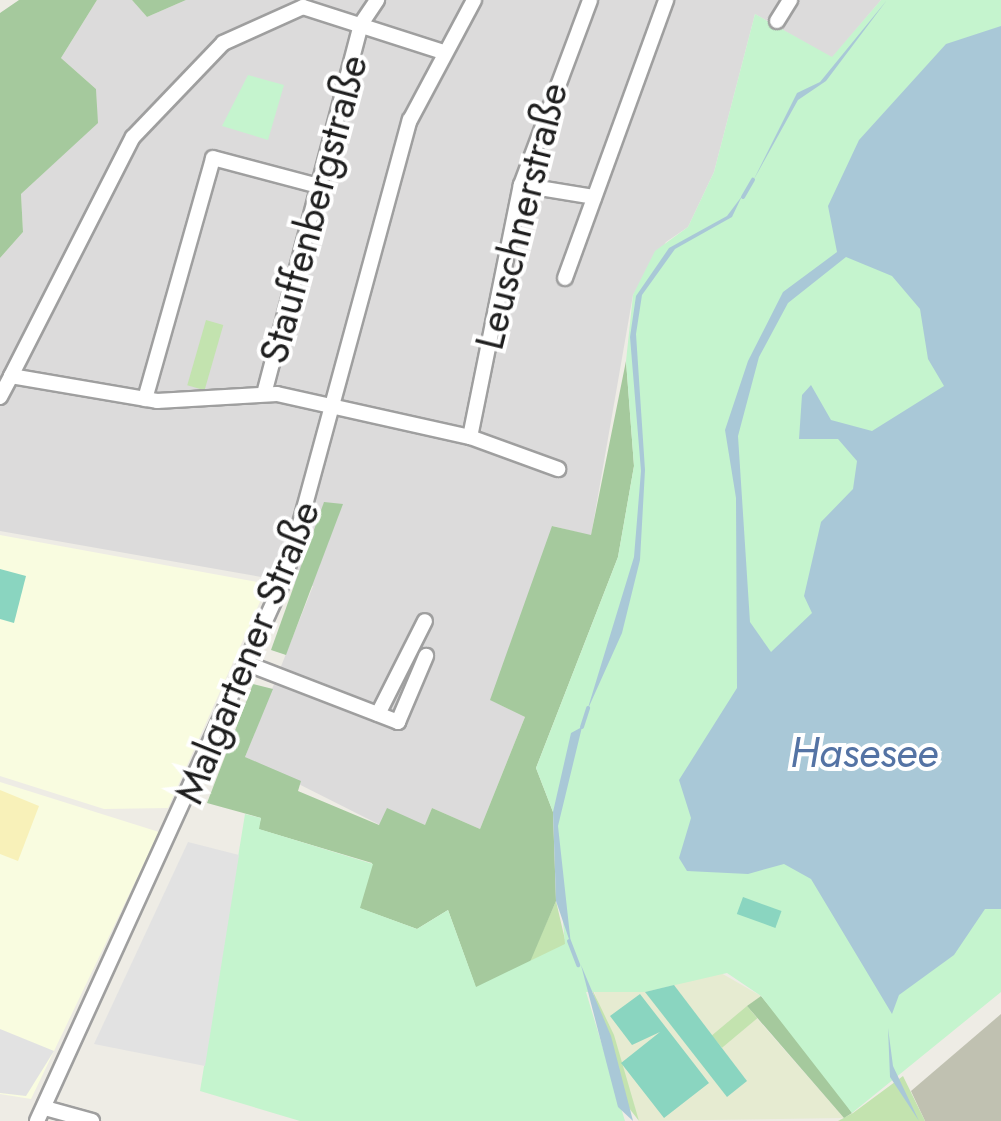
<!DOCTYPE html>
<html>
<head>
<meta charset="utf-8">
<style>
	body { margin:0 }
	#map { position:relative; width:1001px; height:1121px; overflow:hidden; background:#eeece5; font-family:Jost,sans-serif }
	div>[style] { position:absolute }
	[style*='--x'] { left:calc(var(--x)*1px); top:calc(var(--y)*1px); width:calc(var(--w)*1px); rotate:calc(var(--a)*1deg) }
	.residential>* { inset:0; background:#dcdbdb }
	.education>* { inset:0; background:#f9fce0 }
	.construction>* { inset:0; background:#c0c1b1 }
	.farmland>* { inset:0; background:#e6ebd1 }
	.grass>* { inset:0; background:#c3e3af; transform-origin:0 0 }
	.forest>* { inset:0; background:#a5c99d }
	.sand>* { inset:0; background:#f8f1b9 }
	.park>* { inset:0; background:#c5f4ce }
	.pitch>* { inset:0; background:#8ad5c0; transform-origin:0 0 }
	.parking>* { inset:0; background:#e2e2e2 }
	.water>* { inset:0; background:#a9c8d7 }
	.stream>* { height:4px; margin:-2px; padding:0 2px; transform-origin:2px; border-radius:2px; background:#a9c8d7 }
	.roads { filter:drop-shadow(2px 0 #9f9f9f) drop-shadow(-2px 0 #9f9f9f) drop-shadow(0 2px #9f9f9f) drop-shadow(0 -2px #9f9f9f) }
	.minor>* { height:14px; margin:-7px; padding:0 7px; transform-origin:7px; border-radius:7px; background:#fff }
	span { translate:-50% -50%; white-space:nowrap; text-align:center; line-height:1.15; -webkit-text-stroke:8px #fff; paint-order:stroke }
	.street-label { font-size:40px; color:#1e1e1e }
	.water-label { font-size:42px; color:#5473a4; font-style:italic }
</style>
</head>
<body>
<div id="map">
	<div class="residential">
		<i style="clip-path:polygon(97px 0,132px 0,147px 17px,186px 0,881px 0,832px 58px,755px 14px,714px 172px,688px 227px,666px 242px,633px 295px,591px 536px,553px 526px,491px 700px,525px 717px,480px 829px,432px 808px,425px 826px,380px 825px,245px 757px,313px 586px,0 531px,0 258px,23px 232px,21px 194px,97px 123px,96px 89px,61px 58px)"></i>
	</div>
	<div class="education">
		<i style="clip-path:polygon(0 535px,268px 584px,168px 808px,104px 809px,0 776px)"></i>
		<i style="clip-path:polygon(0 782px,159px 832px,31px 1099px,0 1094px)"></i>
	</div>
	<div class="construction">
		<i style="clip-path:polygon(1001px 1014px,1001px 1121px,925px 1121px,911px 1091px)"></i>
	</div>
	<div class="farmland">
		<i style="clip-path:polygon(721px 973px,761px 996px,747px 1007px,844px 1118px,639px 1121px,593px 988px,645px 992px)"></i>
	</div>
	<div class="grass">
		<i style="left:206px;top:320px;width:18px;height:68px;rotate:16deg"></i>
		<i style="clip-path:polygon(556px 901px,566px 944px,478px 996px,473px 979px,476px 987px,529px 962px)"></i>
		<i style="clip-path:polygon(592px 989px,614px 1035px,639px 1121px,622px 1099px)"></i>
		<i style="left:747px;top:1006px;width:16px;height:46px;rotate:50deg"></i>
		<i style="clip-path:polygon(903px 1076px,925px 1121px,838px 1121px,853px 1113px)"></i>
	</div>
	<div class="forest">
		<i style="clip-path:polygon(19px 0,97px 0,61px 58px,96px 89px,98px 123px,21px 194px,23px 232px,0 258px,0 13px)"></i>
		<i style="clip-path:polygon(132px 0,186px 0,147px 17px)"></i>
		<i style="clip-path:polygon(626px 361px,634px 466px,618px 557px,536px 768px,553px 812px,556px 901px,530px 962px,476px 988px,448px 910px,417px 929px,359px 908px,372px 863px,258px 829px,261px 818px,207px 803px,253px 684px,273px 689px,245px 757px,301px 781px,298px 791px,379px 825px,387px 808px,425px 825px,432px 808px,480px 829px,525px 717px,490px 700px,552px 526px,591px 535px)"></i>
		<i style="clip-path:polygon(324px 502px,343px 504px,286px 655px,271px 650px)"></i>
		<i style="clip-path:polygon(761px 996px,821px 1067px,852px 1113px,844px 1118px,747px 1006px)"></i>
	</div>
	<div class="sand">
		<i style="clip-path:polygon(0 790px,39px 806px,18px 861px,0 854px)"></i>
	</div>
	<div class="park">
		<i style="clip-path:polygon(881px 0,1001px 0,1001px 992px,852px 1113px,761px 996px,727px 973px,645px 992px,586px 992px,625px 1121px,300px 1121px,200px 1091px,245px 814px,261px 818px,259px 829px,373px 864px,360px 908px,417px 929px,448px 910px,476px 987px,565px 944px,553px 812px,536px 768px,618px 557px,634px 466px,626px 361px,633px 295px,655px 251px,688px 227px,714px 172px,755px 14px,832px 57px)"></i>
		<i style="clip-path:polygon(248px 75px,284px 85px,268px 140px,222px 126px)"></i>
	</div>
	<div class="pitch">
		<i style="clip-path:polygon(0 569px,26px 576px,14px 623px,0 619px)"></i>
		<i style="left:743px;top:897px;width:41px;height:18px;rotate:20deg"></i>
		<i style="clip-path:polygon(674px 985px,747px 1081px,727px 1097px,645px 992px)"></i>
		<i style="clip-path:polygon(640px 994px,709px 1083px,664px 1118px,621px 1063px,660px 1032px,632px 1045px,610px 1016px)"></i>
	</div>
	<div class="parking">
		<i style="clip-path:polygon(188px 842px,239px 855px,205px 1066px,94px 1044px)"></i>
		<i style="clip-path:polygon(0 1029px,54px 1051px,26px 1096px,0 1093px)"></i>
	</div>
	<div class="water">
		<i style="clip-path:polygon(887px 0,826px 81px,798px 100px,753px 181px,797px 93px,820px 82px)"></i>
		<i style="clip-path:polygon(evenodd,1001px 26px,1001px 909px,985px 909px,954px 955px,899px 995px,892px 1014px,811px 879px,784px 864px,748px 874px,687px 871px,679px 858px,691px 818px,679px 780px,737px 688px,736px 498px,725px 430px,748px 361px,783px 292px,837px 252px,828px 206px,859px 140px,946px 44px,1001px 26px,846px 257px,892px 276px,920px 309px,928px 359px,944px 386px,872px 431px,831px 420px,811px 385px,802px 395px,799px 439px,838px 439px,857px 461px,853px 489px,821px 522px,804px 596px,812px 613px,771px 652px,750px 622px,738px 436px,759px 357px,788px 303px,846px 257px)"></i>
		<i style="clip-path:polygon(742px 196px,732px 217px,675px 249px,642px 295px,636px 334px,645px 470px,640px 560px,622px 633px,587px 711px,634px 557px,641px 471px,630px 337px,636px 296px,669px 248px,727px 216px)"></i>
		<i style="clip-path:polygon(582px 727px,558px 826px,571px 945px,556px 901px,553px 812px,571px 733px)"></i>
		<i style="clip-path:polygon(581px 965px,611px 1036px,633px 1121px,618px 1107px)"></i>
		<i style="clip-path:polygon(888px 1028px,893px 1066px,919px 1121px,890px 1077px)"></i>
	</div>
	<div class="stream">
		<i style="--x:743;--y:197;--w:20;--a:-60"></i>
		<i style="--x:582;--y:727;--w:20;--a:-72"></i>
		<i style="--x:569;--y:941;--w:26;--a:69"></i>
	</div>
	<div class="roads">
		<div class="minor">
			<i style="--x:777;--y:21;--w:25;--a:-58"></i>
			<i style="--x:521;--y:185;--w:74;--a:9.3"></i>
			<i style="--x:565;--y:278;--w:296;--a:-70"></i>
			<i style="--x:11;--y:376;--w:268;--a:-63"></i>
			<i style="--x:133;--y:137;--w:130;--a:-46.2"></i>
			<i style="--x:223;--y:43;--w:88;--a:-24.2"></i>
			<i style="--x:303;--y:7;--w:144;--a:17.8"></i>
			<i style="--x:264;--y:394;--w:383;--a:-75.3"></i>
			<i style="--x:361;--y:24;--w:29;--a:-56"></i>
			<i style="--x:0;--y:397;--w:24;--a:-62"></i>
			<i style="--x:11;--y:376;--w:148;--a:9.7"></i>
			<i style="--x:157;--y:401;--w:120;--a:-3.3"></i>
			<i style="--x:277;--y:394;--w:198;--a:12.6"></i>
			<i style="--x:470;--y:437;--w:94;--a:20"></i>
			<i style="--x:145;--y:399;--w:250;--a:-74.2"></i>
			<i style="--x:213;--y:158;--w:109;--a:14.9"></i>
			<i style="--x:470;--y:437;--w:257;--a:-78.6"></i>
			<i style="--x:521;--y:185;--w:197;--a:-69.5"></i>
			<i style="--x:248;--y:664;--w:161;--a:21.1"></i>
			<i style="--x:398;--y:722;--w:72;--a:-67"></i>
			<i style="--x:378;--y:714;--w:104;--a:-63.2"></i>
			<i style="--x:45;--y:1108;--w:49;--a:15.5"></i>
			<i style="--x:37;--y:1121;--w:600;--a:-65.48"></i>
			<i style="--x:286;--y:575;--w:472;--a:-74.8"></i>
			<i style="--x:410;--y:120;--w:136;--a:-61.9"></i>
		</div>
	</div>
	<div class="street-label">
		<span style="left:313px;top:209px;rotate:-75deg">Stauffenbergstraße</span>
		<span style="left:521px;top:216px;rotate:-76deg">Leuschnerstraße</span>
		<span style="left:247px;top:652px;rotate:-68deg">Malgartener Straße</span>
	</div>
	<div class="water-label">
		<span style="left:864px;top:753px">Hasesee</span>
	</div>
</div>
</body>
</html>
